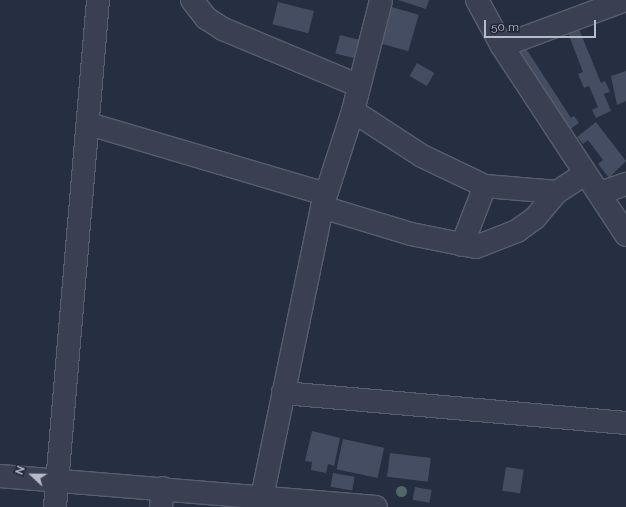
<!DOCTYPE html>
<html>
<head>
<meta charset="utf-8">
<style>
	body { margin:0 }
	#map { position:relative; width:626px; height:507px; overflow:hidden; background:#262e41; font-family:Raleway,sans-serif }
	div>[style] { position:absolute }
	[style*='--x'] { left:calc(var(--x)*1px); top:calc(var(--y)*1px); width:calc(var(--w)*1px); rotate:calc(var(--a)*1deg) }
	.building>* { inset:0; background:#454d63; transform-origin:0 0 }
	.roads { filter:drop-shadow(1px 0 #585e6e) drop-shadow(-1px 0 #585e6e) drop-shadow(0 1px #585e6e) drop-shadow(0 -1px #585e6e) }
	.minor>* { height:22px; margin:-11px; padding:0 11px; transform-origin:11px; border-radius:11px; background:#3a4051 }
	.trees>* { width:11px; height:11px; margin:-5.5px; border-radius:50%; background:#4e6a63 }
	span { translate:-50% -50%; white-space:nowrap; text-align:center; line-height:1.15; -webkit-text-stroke:4px #1f2536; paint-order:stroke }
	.north { position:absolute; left:12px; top:455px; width:40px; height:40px; -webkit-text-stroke:3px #1f2536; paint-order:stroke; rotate:292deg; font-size:11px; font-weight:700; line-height:16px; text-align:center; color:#b7bccb }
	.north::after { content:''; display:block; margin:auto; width:14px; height:18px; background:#b7bccb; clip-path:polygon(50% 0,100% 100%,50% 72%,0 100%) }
	.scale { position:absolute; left:484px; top:20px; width:112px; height:18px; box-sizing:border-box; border:2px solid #b7bccb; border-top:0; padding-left:5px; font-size:12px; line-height:14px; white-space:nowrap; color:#b7bccb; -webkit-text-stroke:3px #1f2536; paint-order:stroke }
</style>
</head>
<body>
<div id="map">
	<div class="building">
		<i style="clip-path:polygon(398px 0,429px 0,426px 9px)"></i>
		<i style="left:278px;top:2px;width:37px;height:23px;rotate:14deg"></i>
		<i style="left:388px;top:6px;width:32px;height:38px;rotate:16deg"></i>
		<i style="clip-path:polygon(579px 29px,601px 83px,605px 81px,610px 92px,604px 94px,611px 111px,596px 118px,592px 110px,598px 107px,589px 86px,584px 88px,578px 74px,583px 72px,568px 33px)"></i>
		<i style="left:340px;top:35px;width:21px;height:19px;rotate:14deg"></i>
		<i style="clip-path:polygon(523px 44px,571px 118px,574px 116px,579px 123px,566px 132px,514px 50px)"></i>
		<i style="left:417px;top:63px;width:20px;height:15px;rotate:30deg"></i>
		<i style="clip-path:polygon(626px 71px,626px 101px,617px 105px,611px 76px)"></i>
		<i style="clip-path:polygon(596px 122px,626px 161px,609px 178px,598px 164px,603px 160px,588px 140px,583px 144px,577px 137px)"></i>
		<i style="clip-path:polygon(312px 431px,340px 438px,334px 466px,328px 464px,326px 473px,311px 470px,312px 462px,305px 461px)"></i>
		<i style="left:343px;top:439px;width:42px;height:31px;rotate:12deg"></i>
		<i style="left:390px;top:453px;width:41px;height:24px;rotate:7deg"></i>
		<i style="left:506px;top:467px;width:18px;height:24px;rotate:9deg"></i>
		<i style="left:333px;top:473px;width:22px;height:14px;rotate:10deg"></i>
		<i style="left:415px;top:487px;width:17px;height:13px;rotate:10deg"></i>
	</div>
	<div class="roads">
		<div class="minor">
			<i style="--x:192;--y:0;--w:23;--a:52"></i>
			<i style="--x:206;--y:18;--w:20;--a:33"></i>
			<i style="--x:223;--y:29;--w:145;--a:22.7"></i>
			<i style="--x:477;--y:0;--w:52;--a:61.5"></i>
			<i style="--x:502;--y:46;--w:226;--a:56.7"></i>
			<i style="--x:502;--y:46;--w:132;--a:-20.4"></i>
			<i style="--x:353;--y:111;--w:82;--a:33.1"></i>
			<i style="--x:422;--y:156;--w:70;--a:25.5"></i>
			<i style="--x:485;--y:186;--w:72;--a:4.8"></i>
			<i style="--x:89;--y:124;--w:247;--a:16.5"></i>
			<i style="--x:600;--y:193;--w:28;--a:-19"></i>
			<i style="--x:322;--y:207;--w:93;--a:16.9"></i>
			<i style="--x:411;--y:234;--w:66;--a:11.3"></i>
			<i style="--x:476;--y:247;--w:44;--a:-21.3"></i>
			<i style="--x:517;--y:231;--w:22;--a:-36"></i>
			<i style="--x:535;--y:218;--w:34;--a:-50"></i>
			<i style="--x:557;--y:192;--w:33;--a:-33"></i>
			<i style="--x:462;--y:245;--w:63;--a:-68.7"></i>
			<i style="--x:283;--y:393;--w:344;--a:5"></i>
			<i style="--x:0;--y:476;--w:377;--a:4.7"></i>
			<i style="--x:55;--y:507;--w:509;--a:-85.15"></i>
			<i style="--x:161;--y:507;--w:19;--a:-84"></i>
			<i style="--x:260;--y:507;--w:306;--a:-78.3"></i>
			<i style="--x:322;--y:207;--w:101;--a:-72.1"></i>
			<i style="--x:353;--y:111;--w:114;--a:-75.8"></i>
		</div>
	</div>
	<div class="trees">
		<i style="left:401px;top:491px"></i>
	</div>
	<div class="north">N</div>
	<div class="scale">50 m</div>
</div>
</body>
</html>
